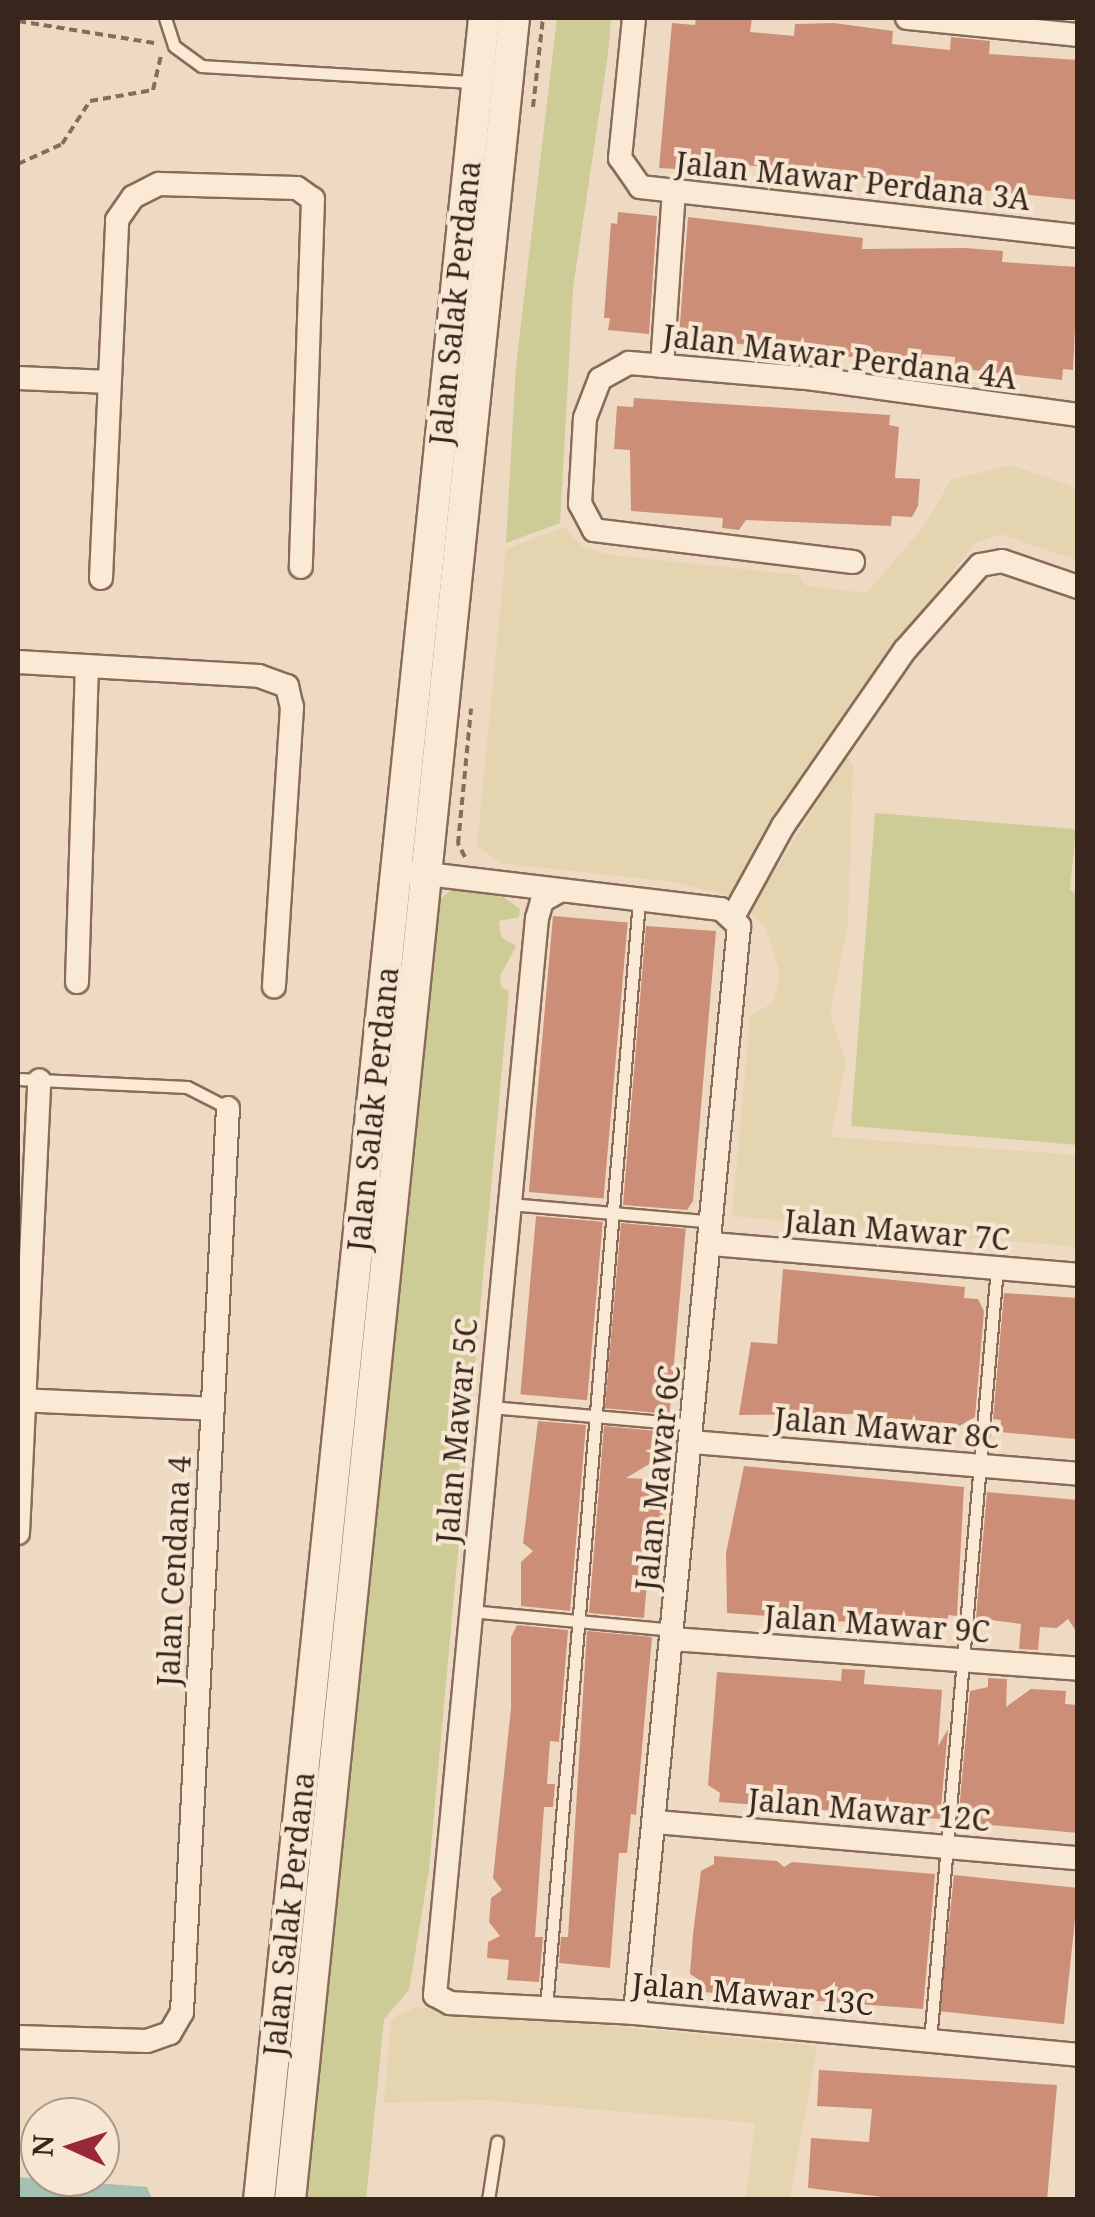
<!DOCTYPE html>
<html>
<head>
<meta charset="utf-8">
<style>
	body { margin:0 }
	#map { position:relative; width:1095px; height:2217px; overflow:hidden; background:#eedac2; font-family:"Noto Serif",serif }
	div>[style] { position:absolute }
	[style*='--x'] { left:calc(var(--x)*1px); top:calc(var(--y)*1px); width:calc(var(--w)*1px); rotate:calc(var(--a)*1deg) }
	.farmland>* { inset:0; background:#e4d4af }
	.green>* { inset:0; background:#cdcb96 }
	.water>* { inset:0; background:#a4c1b4 }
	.building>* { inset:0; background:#cd8e77; transform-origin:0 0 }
	.path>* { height:4px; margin-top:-2px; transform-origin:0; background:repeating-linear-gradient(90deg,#886b59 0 8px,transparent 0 13px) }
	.roads { filter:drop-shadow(2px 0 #886b59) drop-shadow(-2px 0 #886b59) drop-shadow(0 2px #886b59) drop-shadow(0 -2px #886b59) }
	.service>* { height:11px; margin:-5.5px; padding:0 5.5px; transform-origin:5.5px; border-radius:5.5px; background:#f9e9d5 }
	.minor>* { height:22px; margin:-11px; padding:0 11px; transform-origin:11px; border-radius:11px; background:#f9e9d5 }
	.tertiary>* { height:30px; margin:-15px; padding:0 15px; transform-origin:15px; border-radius:15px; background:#f9e9d5 }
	span { translate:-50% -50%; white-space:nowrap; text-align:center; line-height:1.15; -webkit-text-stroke:8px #f6e6d2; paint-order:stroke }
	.street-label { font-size:30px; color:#38261d }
	.frame { position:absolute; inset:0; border:20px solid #38261d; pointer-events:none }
	.north { position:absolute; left:20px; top:2097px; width:100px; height:100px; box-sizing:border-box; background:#f6e6d2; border:2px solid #aa998a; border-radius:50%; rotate:273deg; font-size:28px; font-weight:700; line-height:40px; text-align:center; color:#38261d }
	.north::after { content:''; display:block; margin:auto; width:35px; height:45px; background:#98283a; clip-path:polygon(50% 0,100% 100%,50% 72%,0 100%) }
</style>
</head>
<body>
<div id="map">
	<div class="farmland">
		<i style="clip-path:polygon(1011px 465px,1077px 488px,1077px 560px,1000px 534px,974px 544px,845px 712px,730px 896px,674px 882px,502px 863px,477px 846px,506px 549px,564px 527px,583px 547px,611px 555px,798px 575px,806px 586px,867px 593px,924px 526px,951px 480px)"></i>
		<i style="clip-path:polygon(847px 755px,853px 765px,848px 923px,830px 1015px,846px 1062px,831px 1137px,1077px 1155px,1077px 1247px,732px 1216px,750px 1016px,774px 1002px,780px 974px,766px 928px,749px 912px)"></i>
		<i style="clip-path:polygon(416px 2007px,817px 2046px,790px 2199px,746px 2199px,755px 2123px,484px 2100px,384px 2103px,391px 2020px)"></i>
	</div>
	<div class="green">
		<i style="clip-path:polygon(557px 18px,611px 18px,608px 54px,573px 288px,560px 523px,506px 543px,516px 366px)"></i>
		<i style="clip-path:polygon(875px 813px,1076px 829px,1070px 890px,1078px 894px,1077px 1145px,851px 1126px)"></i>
		<i style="clip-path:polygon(454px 888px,498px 893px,520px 909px,519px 917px,499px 921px,501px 937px,516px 946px,500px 976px,501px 987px,509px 991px,429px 1870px,409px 1990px,384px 2019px,366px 2199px,301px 2200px,438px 900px)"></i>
	</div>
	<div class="water">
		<i style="clip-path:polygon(18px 2177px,147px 2187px,152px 2199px,18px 2199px)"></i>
	</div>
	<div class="building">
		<i style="clip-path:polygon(696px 18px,752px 18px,750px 32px,794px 36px,795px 24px,834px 23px,893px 31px,892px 44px,950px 50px,951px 37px,990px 41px,989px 54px,1078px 60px,1078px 200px,677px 158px,676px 169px,659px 168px,672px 23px,695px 25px)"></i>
		<i style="clip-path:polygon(618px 212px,657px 216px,649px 334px,608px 330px,610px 318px,604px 318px,611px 223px,617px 224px)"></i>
		<i style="clip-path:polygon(688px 217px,863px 238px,862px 249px,965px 248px,1003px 251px,1002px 262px,1078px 267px,1073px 370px,1063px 369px,1062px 380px,955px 368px,955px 357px,922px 354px,921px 365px,679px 337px)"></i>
		<i style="clip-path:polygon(634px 398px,890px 415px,889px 425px,899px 427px,895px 478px,920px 479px,918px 506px,912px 517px,892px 516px,891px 526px,746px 520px,739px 530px,722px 528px,723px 518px,631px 511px,630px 450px,614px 449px,617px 406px,633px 407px)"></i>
		<i style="left:553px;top:916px;width:75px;height:277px;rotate:5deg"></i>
		<i style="clip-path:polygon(646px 926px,716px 931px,693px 1201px,687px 1210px,623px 1205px)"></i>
		<i style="left:536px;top:1216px;width:67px;height:179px;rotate:5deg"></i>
		<i style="left:621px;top:1223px;width:65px;height:186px;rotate:5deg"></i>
		<i style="clip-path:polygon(783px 1269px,965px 1287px,964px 1298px,978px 1299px,984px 1311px,975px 1417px,954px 1429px,924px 1432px,862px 1427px,863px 1414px,739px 1415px,751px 1342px,777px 1344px)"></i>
		<i style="clip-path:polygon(1004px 1293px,1078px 1298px,1076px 1439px,1000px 1432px,1001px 1420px,993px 1419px)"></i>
		<i style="clip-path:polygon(538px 1421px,586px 1425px,570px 1611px,521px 1606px,521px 1562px,533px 1551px,523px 1543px)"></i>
		<i style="clip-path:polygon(604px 1426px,668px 1432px,666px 1454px,626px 1478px,665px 1480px,662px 1523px,652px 1523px,644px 1618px,589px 1613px)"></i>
		<i style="clip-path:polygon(744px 1466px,964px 1487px,957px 1616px,948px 1615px,947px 1629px,727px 1613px,726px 1553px)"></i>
		<i style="clip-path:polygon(987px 1492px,1078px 1500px,1078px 1634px,1068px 1619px,1057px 1628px,1040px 1627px,1038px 1650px,1019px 1649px,1021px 1624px,976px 1618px)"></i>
		<i style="clip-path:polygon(517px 1625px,568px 1630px,559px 1742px,550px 1741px,547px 1784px,555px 1784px,553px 1807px,544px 1807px,535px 1937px,543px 1937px,539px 1982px,507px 1980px,509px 1960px,487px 1958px,488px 1942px,500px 1936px,489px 1922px,491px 1898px,502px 1890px,493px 1878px,511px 1708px,511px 1637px)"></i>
		<i style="clip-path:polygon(587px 1631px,652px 1637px,636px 1815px,631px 1814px,627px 1853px,619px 1853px,610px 1968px,559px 1963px,561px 1937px,568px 1937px)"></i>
		<i style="clip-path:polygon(842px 1669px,865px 1670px,864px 1684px,942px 1690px,938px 1746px,948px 1729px,940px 1819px,797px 1808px,790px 1801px,782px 1807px,719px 1802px,720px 1793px,708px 1785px,717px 1672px,841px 1681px)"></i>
		<i style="clip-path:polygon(988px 1678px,1007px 1679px,1006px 1707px,1031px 1689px,1066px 1691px,1065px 1704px,1078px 1705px,1078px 1833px,958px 1822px,970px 1691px,988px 1687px)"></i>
		<i style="clip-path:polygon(714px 1856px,777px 1861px,784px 1867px,792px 1862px,935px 1874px,923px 2009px,779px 1998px,772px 1991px,763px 1996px,701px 1992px,702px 1982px,690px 1974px,693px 1934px,701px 1871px,714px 1864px)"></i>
		<i style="left:954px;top:1875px;width:125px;height:137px;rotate:6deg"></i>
		<i style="clip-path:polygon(819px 2070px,1057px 2085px,1047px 2200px,907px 2200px,808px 2188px,811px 2138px,869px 2142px,872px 2109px,817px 2106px)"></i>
	</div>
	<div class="path">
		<i style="--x:18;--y:21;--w:138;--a:9.2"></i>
		<i style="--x:533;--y:107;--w:90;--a:-83.6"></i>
		<i style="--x:18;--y:164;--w:48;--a:-24.4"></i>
		<i style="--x:62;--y:144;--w:51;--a:-56.9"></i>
		<i style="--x:90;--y:101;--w:64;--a:-9.9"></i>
		<i style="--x:153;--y:90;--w:36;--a:-77"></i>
		<i style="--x:465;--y:857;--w:15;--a:-118"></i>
		<i style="--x:458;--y:844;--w:136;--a:-84.5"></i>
	</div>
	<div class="roads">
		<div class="service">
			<i style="--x:165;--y:18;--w:29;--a:72"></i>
			<i style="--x:174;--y:46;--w:34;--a:36"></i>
			<i style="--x:202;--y:66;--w:272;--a:3.4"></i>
			<i style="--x:18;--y:1079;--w:169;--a:2.7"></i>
			<i style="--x:187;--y:1087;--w:46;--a:27.1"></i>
			<i style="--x:509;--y:1204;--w:205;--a:5"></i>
			<i style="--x:490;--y:1407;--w:205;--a:5"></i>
			<i style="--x:470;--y:1611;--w:205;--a:5.3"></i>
			<i style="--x:546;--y:2008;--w:1112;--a:-85.2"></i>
			<i style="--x:930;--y:2041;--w:776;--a:-85.05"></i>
			<i style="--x:488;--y:2200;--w:59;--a:-81.2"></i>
		</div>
		<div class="minor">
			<i style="--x:634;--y:18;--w:141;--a:95.7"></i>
			<i style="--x:620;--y:158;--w:35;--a:55"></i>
			<i style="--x:640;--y:187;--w:441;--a:6.4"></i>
			<i style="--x:907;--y:18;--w:172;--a:5.7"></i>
			<i style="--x:662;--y:366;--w:175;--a:-86.1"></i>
			<i style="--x:18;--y:378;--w:91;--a:2.5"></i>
			<i style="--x:853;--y:562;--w:261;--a:-173"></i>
			<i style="--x:594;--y:530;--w:30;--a:-118"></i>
			<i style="--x:580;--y:504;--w:86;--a:-86.7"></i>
			<i style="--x:585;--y:418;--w:42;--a:-69"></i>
			<i style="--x:600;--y:379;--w:33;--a:-29"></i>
			<i style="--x:629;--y:363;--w:187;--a:4.9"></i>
			<i style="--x:815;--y:379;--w:265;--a:7.8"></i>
			<i style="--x:101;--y:578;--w:358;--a:-87.4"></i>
			<i style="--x:117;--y:220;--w:28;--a:-55"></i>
			<i style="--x:133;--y:197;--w:29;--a:-27"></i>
			<i style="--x:159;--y:184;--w:138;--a:1.7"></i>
			<i style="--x:297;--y:188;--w:19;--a:35"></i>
			<i style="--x:313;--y:199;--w:368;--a:91.9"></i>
			<i style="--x:18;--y:662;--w:241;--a:3.3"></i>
			<i style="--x:259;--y:676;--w:30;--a:20"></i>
			<i style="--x:287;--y:686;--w:22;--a:77"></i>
			<i style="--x:292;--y:707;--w:280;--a:93.7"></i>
			<i style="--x:410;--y:872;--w:313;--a:6.8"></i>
			<i style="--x:721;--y:909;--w:25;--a:43"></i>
			<i style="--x:739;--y:926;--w:1092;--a:95.47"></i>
			<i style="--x:558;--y:892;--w:18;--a:151"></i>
			<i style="--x:542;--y:901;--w:18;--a:106"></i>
			<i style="--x:537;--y:918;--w:1082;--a:95.41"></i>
			<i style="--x:435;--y:1995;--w:17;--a:28"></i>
			<i style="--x:450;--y:2003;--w:185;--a:3.1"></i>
			<i style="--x:635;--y:2013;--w:445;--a:5.4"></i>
			<i style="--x:734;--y:915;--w:102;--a:-61.2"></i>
			<i style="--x:783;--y:826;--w:214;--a:-55.3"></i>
			<i style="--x:905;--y:650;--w:113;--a:-48.6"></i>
			<i style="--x:980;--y:565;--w:22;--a:-10"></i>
			<i style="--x:1002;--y:561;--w:80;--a:18.9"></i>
			<i style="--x:77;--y:982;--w:316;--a:-88.2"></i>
			<i style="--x:711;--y:1244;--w:368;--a:4.8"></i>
			<i style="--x:18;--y:1400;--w:195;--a:2.6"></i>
			<i style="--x:692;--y:1442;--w:387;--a:4.7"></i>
			<i style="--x:18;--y:1533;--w:453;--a:-87.3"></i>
			<i style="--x:673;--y:1639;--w:406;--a:4.2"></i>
			<i style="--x:655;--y:1822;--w:425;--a:4.9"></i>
			<i style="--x:18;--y:2037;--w:129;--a:1.8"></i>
			<i style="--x:147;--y:2041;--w:24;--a:-19"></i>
			<i style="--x:170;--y:2033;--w:24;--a:-60"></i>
			<i style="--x:182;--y:2012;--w:905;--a:-87.09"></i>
		</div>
		<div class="tertiary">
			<i style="--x:259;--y:2200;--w:2194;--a:-84.11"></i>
			<i style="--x:290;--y:2200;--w:2193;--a:-84.14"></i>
		</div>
	</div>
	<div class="street-label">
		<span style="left:853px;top:181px;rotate:6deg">Jalan Mawar Perdana 3A</span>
		<span style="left:455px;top:303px;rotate:-84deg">Jalan Salak Perdana</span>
		<span style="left:840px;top:357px;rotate:7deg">Jalan Mawar Perdana 4A</span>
		<span style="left:373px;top:1109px;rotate:-84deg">Jalan Salak Perdana</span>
		<span style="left:897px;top:1230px;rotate:5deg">Jalan Mawar 7C</span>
		<span style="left:887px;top:1428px;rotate:5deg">Jalan Mawar 8C</span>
		<span style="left:457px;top:1431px;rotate:-85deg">Jalan Mawar 5C</span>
		<span style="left:658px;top:1478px;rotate:-84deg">Jalan Mawar 6C</span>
		<span style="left:174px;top:1571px;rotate:-87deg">Jalan Cendana 4</span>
		<span style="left:877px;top:1624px;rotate:4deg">Jalan Mawar 9C</span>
		<span style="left:869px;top:1810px;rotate:5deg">Jalan Mawar 12C</span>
		<span style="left:289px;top:1914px;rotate:-84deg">Jalan Salak Perdana</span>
		<span style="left:753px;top:1994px;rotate:5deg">Jalan Mawar 13C</span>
	</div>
	<div class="frame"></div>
	<div class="north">N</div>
</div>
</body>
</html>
